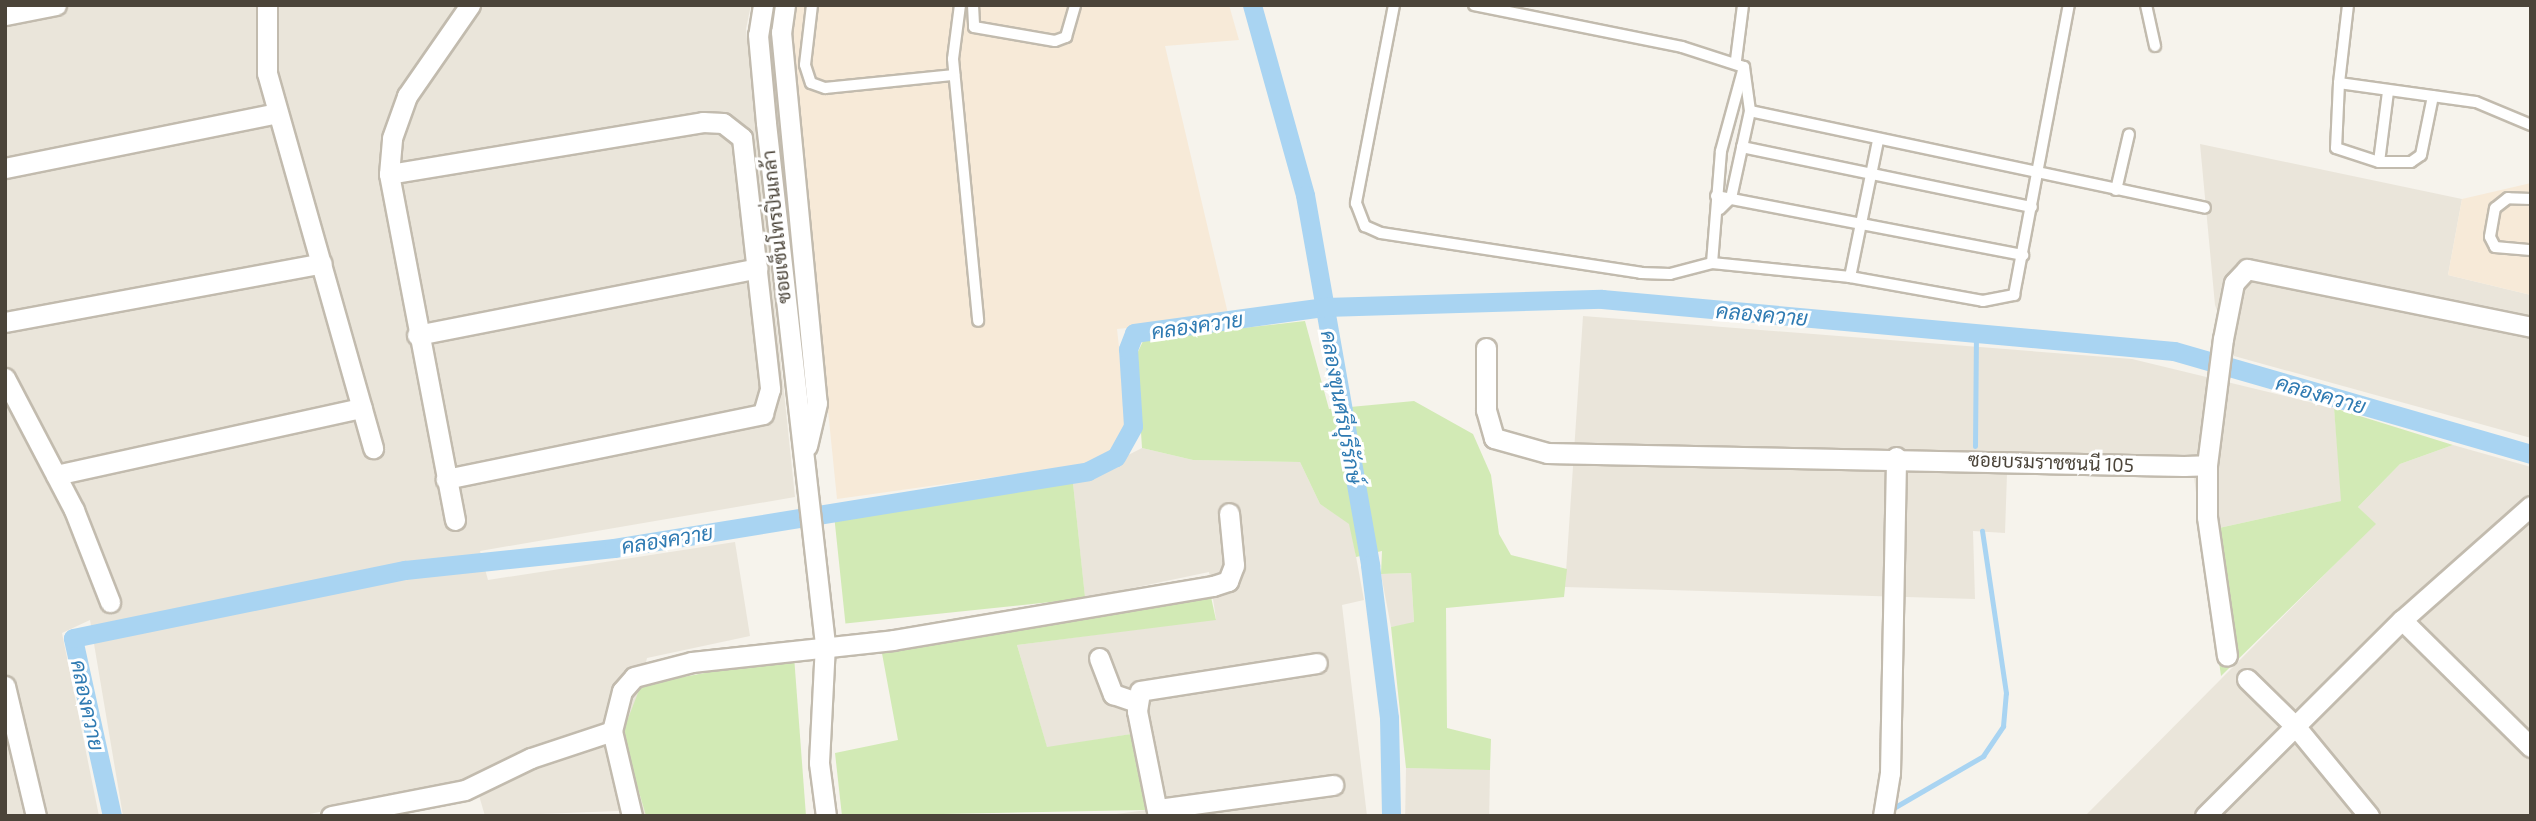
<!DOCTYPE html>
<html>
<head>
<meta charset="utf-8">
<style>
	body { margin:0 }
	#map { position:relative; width:2536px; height:821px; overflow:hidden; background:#f6f3ec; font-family:"Exo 2",Sarabun,sans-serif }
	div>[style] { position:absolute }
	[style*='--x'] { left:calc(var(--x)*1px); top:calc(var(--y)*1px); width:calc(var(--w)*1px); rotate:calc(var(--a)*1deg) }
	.residential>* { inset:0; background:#eae5da; transform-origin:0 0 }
	.commercial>* { inset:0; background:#f7ead8 }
	.green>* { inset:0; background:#d2eab5; transform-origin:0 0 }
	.stream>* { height:5px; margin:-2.5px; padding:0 2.5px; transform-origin:2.5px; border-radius:2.5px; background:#a9d4f2 }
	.canal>* { height:19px; margin:-9.5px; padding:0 9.5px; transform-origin:9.5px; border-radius:9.5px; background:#a9d4f2 }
	.roads { filter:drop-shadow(2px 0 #c2bbae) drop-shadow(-2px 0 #c2bbae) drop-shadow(0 2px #c2bbae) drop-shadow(0 -2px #c2bbae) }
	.lane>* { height:10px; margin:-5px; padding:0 5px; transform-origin:5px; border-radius:5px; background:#fff }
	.street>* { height:19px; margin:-9.5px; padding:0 9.5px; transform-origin:9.5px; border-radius:9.5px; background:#fff }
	span { translate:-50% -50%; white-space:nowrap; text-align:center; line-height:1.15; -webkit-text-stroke:6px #fff; paint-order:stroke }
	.street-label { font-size:19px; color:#4b4439 }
	.water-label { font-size:21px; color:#2e7ab2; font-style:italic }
	.frame { position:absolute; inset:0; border:7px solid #4b4439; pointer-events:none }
</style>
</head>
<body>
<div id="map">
	<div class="residential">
		<i style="clip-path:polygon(5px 5px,751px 5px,746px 29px,795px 497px,480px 551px,488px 580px,735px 542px,750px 636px,647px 658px,634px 716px,622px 734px,646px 816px,618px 811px,485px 816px,473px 775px,448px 787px,299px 816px,123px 816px,90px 620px,62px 633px,99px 816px,5px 816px)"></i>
		<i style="clip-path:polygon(2200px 144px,2462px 199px,2448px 275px,2531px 295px,2531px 438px,2234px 356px,2215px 305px)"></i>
		<i style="clip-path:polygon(1583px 316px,2132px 359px,2334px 408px,2342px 501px,2201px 532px,2194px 477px,2007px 474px,2005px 533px,1973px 531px,1975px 599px,1565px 587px)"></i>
		<i style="clip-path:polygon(2453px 445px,2531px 467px,2531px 816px,2085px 816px,2375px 524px,2358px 507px,2400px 464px)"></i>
		<i style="clip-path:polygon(1142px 448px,1193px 460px,1300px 462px,1320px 504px,1350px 524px,1364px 600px,1342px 605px,1367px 816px,1101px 816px,1147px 810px,1131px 734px,1047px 748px,1017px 645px,1216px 619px,1209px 572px,1085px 598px,1073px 483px)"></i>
		<i style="clip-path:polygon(1411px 573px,1414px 623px,1391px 627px,1381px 574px)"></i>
		<i style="left:1406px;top:768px;width:84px;height:48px;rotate:1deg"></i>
	</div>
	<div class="commercial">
		<i style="clip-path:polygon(793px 5px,1229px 5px,1239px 40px,1165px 46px,1229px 318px,1117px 329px,1128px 428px,1115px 450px,1094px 463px,837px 499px,789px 26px)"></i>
		<i style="clip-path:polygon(2531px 183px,2531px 295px,2448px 275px,2462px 199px)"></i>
	</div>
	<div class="green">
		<i style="clip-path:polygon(1305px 321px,1329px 409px,1414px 401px,1473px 434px,1491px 475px,1499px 534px,1511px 555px,1567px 569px,1564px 597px,1446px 608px,1447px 728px,1491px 739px,1490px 770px,1406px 768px,1391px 627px,1414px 622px,1411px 573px,1381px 574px,1382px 551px,1356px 557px,1349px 524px,1320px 504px,1300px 462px,1193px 460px,1142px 448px,1136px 356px,1144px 339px)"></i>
		<i style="clip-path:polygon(2334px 408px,2453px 445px,2400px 464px,2358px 507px,2376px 524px,2221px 676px,2201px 532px,2341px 501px)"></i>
		<i style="left:1073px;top:483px;width:116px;height:241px;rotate:84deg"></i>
		<i style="clip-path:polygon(1211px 597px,1216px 620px,1017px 645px,1047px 747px,1131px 734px,1147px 810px,842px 816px,835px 753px,898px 740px,881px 648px)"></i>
		<i style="clip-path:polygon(794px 656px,806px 816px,646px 816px,622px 734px,641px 685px)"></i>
	</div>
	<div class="stream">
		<i style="--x:1975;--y:446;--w:113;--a:-89.5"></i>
		<i style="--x:1890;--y:810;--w:108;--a:-30.1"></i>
		<i style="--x:1983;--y:756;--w:36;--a:-56"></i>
		<i style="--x:2003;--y:726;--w:33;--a:-85"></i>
		<i style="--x:2006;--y:693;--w:164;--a:-98.4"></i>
	</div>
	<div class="canal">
		<i style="--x:1252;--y:5;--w:197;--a:74.4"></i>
		<i style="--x:1305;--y:195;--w:376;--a:80"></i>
		<i style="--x:1370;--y:565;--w:154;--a:82.9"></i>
		<i style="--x:1389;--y:718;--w:98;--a:88.8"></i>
		<i style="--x:112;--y:816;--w:182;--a:-102.4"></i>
		<i style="--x:73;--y:638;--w:339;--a:-11.6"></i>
		<i style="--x:405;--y:570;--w:210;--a:-6"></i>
		<i style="--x:614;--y:548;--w:480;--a:-9.2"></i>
		<i style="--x:1088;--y:471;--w:31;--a:-27"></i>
		<i style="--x:1116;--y:457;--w:35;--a:-61"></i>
		<i style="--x:1133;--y:426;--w:77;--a:-93.7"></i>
		<i style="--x:1128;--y:349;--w:17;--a:-69"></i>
		<i style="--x:1134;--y:333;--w:193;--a:-7.8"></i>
		<i style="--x:1325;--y:307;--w:277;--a:-1.7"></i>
		<i style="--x:1602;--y:299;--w:574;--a:5.19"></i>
		<i style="--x:2174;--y:351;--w:372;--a:16.1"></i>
	</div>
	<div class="roads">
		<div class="lane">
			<i style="--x:812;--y:5;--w:60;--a:96.7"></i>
			<i style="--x:805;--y:65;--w:19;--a:72"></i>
			<i style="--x:811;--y:83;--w:15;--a:20"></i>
			<i style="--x:825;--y:88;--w:130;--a:-5.8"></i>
			<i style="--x:960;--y:5;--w:54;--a:97.4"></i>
			<i style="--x:953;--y:59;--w:263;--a:84.5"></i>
			<i style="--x:973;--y:5;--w:22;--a:87"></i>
			<i style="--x:974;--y:27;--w:82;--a:9.8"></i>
			<i style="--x:1055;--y:41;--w:12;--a:-20"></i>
			<i style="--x:1066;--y:37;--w:33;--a:-74"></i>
			<i style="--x:1394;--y:5;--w:202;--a:100.9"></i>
			<i style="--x:1356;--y:203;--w:25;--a:69"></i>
			<i style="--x:1365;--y:226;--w:17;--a:24"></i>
			<i style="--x:1381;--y:233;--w:263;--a:8.7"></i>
			<i style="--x:1641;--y:273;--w:29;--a:2"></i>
			<i style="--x:1670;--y:274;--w:43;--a:-14.7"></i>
			<i style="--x:1712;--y:263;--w:139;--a:5.8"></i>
			<i style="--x:1850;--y:277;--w:139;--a:-78.4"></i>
			<i style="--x:1474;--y:5;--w:212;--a:11.4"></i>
			<i style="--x:1682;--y:47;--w:65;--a:17.9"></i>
			<i style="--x:1744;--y:67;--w:44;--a:82.2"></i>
			<i style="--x:1750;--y:111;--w:89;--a:102.3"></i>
			<i style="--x:1731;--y:198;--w:16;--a:135"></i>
			<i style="--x:2146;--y:5;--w:42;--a:77.6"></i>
			<i style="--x:2348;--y:5;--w:79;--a:96.6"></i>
			<i style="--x:2339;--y:83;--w:138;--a:7.9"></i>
			<i style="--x:2476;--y:102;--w:60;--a:22.7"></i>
			<i style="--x:1736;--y:60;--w:55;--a:-82.7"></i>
			<i style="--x:2339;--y:83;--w:65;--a:92.6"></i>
			<i style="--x:2336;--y:148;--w:45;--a:18"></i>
			<i style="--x:2379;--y:162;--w:32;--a:0"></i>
			<i style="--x:2411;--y:162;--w:12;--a:-35"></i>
			<i style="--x:2421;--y:155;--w:60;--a:-78.5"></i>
			<i style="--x:1750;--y:111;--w:465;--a:12"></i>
			<i style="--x:1742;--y:147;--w:296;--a:11.7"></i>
			<i style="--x:2379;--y:162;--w:71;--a:-82.7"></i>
			<i style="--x:2116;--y:190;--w:57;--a:-76.9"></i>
			<i style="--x:1716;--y:196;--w:313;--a:10.9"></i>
			<i style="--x:2531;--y:199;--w:23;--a:-178"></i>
			<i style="--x:2508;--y:198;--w:16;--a:142"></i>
			<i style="--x:2495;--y:208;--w:29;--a:100"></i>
			<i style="--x:2490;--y:237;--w:11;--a:63"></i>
			<i style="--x:2495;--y:247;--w:36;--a:5"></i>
			<i style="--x:1712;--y:263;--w:112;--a:-85.4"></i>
			<i style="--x:1721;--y:151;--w:87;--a:-74.7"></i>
			<i style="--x:1850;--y:277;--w:135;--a:10.2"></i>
			<i style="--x:1983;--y:301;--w:32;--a:-11"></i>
			<i style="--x:2014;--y:295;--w:295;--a:-79.3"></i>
		</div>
		<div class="street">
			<i style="--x:267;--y:5;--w:68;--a:90"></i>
			<i style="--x:267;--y:73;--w:390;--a:74.2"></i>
			<i style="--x:763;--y:5;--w:30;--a:99"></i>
			<i style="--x:758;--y:35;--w:88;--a:84.8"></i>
			<i style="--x:766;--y:123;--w:524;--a:83.54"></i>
			<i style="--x:825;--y:644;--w:119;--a:92.9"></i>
			<i style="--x:819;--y:763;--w:53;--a:82.5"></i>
			<i style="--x:785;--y:5;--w:27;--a:98"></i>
			<i style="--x:781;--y:32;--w:373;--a:84.5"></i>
			<i style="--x:817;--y:403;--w:44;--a:103.1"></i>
			<i style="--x:5;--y:15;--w:52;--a:-11.1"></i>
			<i style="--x:5;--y:168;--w:278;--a:-11.4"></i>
			<i style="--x:389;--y:174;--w:318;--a:-9.4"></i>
			<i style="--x:703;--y:122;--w:20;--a:3"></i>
			<i style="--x:723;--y:123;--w:24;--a:38"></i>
			<i style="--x:742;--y:138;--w:253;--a:83.6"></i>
			<i style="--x:770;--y:389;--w:26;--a:106"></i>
			<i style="--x:763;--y:414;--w:324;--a:168.4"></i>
			<i style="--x:5;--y:322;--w:322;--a:-10.5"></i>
			<i style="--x:417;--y:335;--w:347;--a:-11.1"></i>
			<i style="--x:1486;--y:348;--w:62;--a:90"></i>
			<i style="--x:1486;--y:410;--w:29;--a:74"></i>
			<i style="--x:1494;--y:438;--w:55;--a:15.8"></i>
			<i style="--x:1547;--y:453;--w:637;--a:1.17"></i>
			<i style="--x:2184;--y:466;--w:23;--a:-2"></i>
			<i style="--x:2207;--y:465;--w:127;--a:-82.8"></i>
			<i style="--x:2223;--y:339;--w:57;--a:-78.9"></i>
			<i style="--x:2234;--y:283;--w:19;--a:-47"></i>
			<i style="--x:2247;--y:269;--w:290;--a:11.5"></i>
			<i style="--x:5;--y:378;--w:149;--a:62.4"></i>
			<i style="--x:74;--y:510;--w:99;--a:68.6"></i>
			<i style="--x:2207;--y:465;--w:52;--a:90"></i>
			<i style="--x:2207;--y:517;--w:140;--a:81.8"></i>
			<i style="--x:56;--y:475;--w:313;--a:-12.4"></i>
			<i style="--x:455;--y:520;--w:352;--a:-100.8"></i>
			<i style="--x:389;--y:174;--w:36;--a:-85"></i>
			<i style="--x:392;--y:138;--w:45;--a:-70.3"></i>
			<i style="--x:407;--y:96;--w:111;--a:-55.3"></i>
			<i style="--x:2402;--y:620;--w:181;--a:44.6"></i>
			<i style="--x:1099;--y:658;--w:39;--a:69"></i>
			<i style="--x:1113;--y:694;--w:24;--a:19"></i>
			<i style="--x:2247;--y:679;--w:69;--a:44.4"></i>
			<i style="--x:2296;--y:727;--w:115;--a:50.6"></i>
			<i style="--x:5;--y:686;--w:134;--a:76.6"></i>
			<i style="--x:1157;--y:809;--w:178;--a:-7.8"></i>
			<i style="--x:331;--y:816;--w:136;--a:-11"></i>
			<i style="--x:465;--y:790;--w:73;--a:-25.9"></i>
			<i style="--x:531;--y:758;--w:85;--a:-18.4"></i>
			<i style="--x:632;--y:816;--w:87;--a:-103.2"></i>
			<i style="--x:612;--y:731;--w:41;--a:-76"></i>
			<i style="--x:622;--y:691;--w:18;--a:-49"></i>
			<i style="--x:634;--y:677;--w:60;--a:-14.5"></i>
			<i style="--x:692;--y:662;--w:202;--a:-6.2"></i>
			<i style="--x:893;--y:640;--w:325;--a:-9.6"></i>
			<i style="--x:1213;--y:586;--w:16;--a:-18"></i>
			<i style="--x:1228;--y:581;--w:17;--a:-69"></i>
			<i style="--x:1234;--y:565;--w:52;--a:-95.5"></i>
			<i style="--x:1158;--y:816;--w:107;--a:-101.3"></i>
			<i style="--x:1137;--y:711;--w:20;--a:-81"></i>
			<i style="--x:1140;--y:691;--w:179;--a:-9"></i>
			<i style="--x:1883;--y:816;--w:44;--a:-80.8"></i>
			<i style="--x:1890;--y:773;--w:316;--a:-88.9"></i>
			<i style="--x:2205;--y:816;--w:278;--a:-44.9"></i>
			<i style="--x:2402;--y:620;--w:172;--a:-41.5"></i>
		</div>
	</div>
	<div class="street-label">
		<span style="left:776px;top:227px;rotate:-96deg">ซอยเซ็นโทรปิ่นเกล้า</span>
		<span style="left:2051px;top:462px;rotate:2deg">ซอยบรมราชชนนี 105</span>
	</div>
	<div class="water-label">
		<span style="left:1762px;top:314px;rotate:5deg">คลองควาย</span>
		<span style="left:1197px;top:325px;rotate:-8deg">คลองควาย</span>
		<span style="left:2321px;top:394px;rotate:16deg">คลองควาย</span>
		<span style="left:1342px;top:407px;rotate:80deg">คลองขุนศรีบุรีรักษ์</span>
		<span style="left:667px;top:539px;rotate:-9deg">คลองควาย</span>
		<span style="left:88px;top:705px;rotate:78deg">คลองควาย</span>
	</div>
	<div class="frame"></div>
</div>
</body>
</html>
